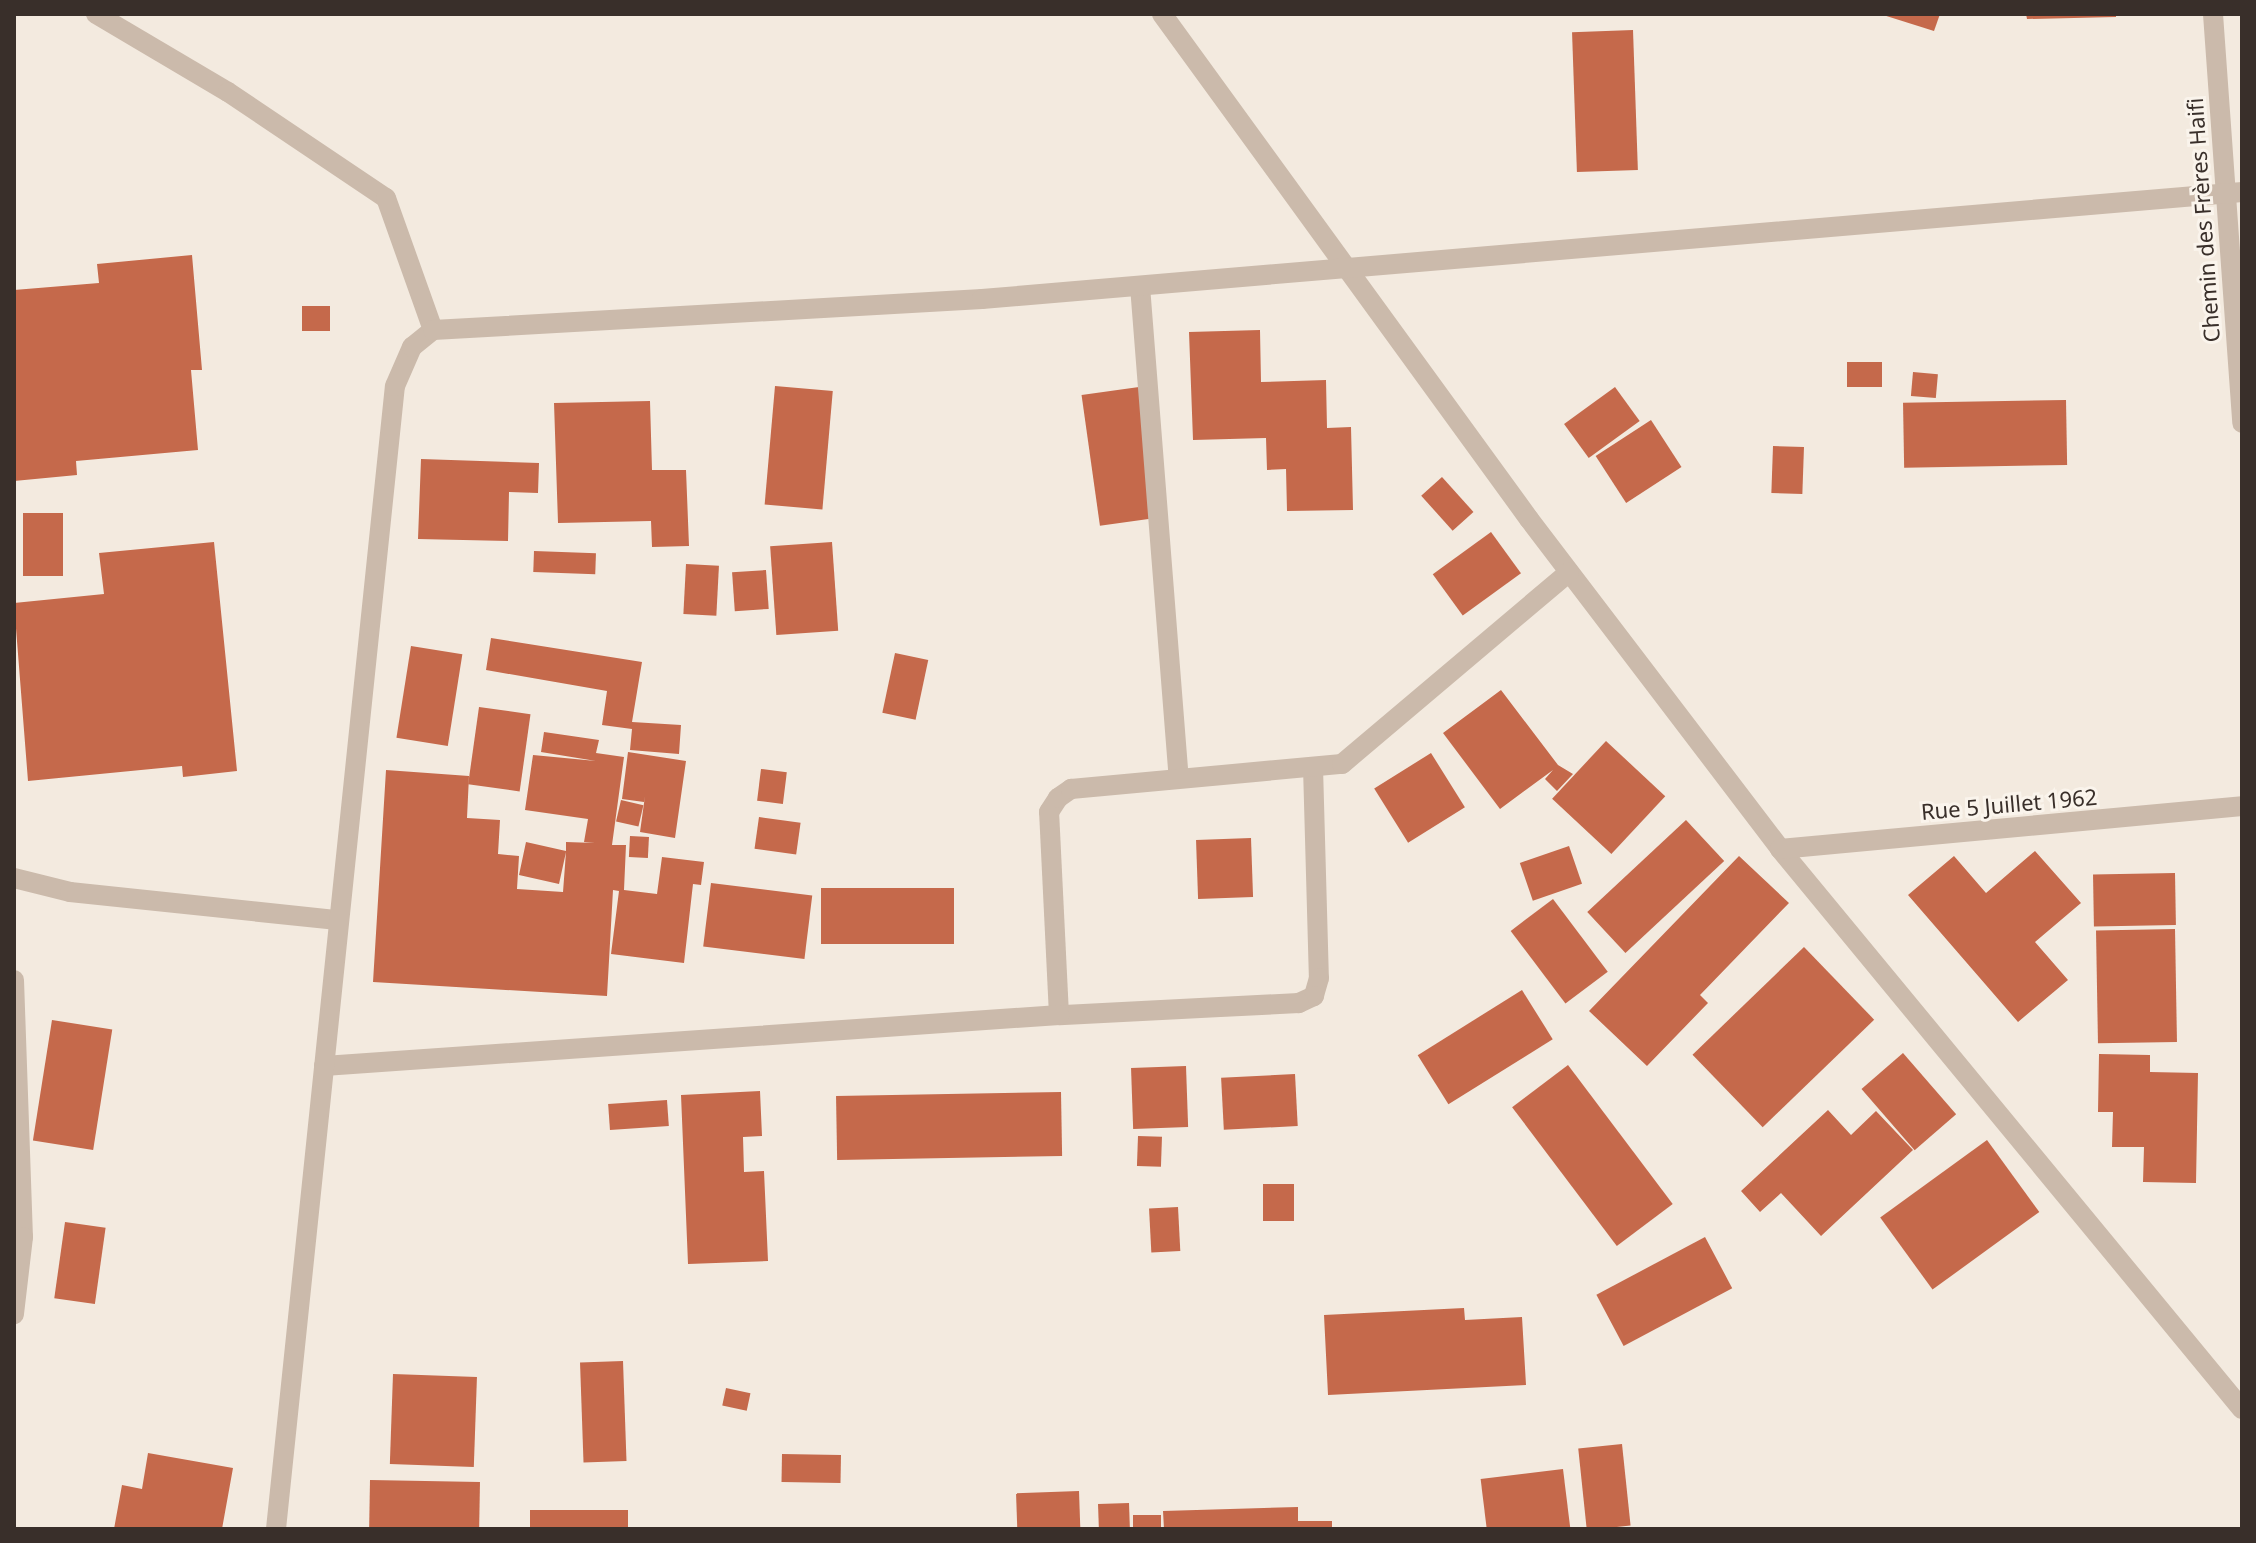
<!DOCTYPE html>
<html>
<head>
<meta charset="utf-8">
<style>
	body { margin:0 }
	#map { position:relative; width:2256px; height:1543px; overflow:hidden; background:#f3eadf; font-family:"Noto Sans",sans-serif }
	div>[style] { position:absolute }
	[style*='--x'] { left:calc(var(--x)*1px); top:calc(var(--y)*1px); width:calc(var(--w)*1px); rotate:calc(var(--a)*1deg) }
	.building>* { inset:0; background:#c5694b; transform-origin:0 0 }
	.minor>* { height:20px; margin:-10px; padding:0 10px; transform-origin:10px; border-radius:10px; background:#cbbaab }
	.tertiary>* { height:20px; margin:-10px; padding:0 10px; transform-origin:10px; border-radius:10px; background:#cbbaab }
	span { translate:-50% -50%; white-space:nowrap; text-align:center; line-height:1.15; -webkit-text-stroke:6px #faf4ec; paint-order:stroke }
	.street-label { font-size:22px; color:#392f2a }
	.frame { position:absolute; inset:0; border:16px solid #392f2a; pointer-events:none }
</style>
</head>
<body>
<div id="map">
	<div class="building">
		<i style="clip-path:polygon(1880px 14px,1940px 14px,1934px 31px)"></i>
		<i style="clip-path:polygon(2026px 14px,2116px 14px,2116px 17px,2027px 19px)"></i>
		<i style="left:1633px;top:30px;width:140px;height:61px;rotate:88deg"></i>
		<i style="clip-path:polygon(192px 255px,202px 370px,191px 370px,198px 450px,76px 461px,77px 475px,14px 481px,14px 290px,99px 283px,97px 264px)"></i>
		<i style="left:302px;top:306px;width:28px;height:25px"></i>
		<i style="clip-path:polygon(1260px 330px,1261px 382px,1326px 380px,1327px 428px,1351px 427px,1353px 510px,1287px 511px,1286px 469px,1267px 470px,1266px 438px,1193px 440px,1189px 332px)"></i>
		<i style="left:1882px;top:362px;width:25px;height:35px;rotate:90deg"></i>
		<i style="left:1913px;top:372px;width:25px;height:24px;rotate:5deg"></i>
		<i style="left:775px;top:386px;width:58px;height:119px;rotate:5deg"></i>
		<i style="left:1139px;top:387px;width:132px;height:58px;rotate:82deg"></i>
		<i style="left:1615px;top:387px;width:42px;height:63px;rotate:54deg"></i>
		<i style="left:2066px;top:400px;width:65px;height:163px;rotate:89deg"></i>
		<i style="clip-path:polygon(650px 401px,652px 470px,686px 470px,689px 546px,652px 547px,651px 521px,558px 523px,554px 403px)"></i>
		<i style="left:1651px;top:420px;width:56px;height:66px;rotate:57deg"></i>
		<i style="left:1773px;top:446px;width:31px;height:47px;rotate:2deg"></i>
		<i style="clip-path:polygon(421px 459px,539px 463px,538px 493px,509px 492px,508px 541px,418px 539px)"></i>
		<i style="left:1442px;top:477px;width:47px;height:28px;rotate:48deg"></i>
		<i style="left:23px;top:513px;width:40px;height:63px"></i>
		<i style="left:1491px;top:532px;width:51px;height:72px;rotate:54deg"></i>
		<i style="clip-path:polygon(214px 542px,237px 771px,183px 777px,182px 766px,28px 781px,14px 603px,104px 594px,99px 553px)"></i>
		<i style="left:832px;top:542px;width:89px;height:62px;rotate:86deg"></i>
		<i style="left:534px;top:551px;width:62px;height:21px;rotate:2deg"></i>
		<i style="left:686px;top:564px;width:33px;height:50px;rotate:3deg"></i>
		<i style="left:766px;top:570px;width:39px;height:34px;rotate:86deg"></i>
		<i style="clip-path:polygon(491px 638px,642px 662px,632px 722px,681px 725px,679px 754px,630px 750px,632px 729px,602px 725px,607px 691px,486px 670px)"></i>
		<i style="left:411px;top:646px;width:52px;height:93px;rotate:9deg"></i>
		<i style="left:895px;top:653px;width:34px;height:61px;rotate:12deg"></i>
		<i style="clip-path:polygon(1501px 690px,1558px 765px,1573px 774px,1557px 791px,1545px 779px,1553px 770px,1500px 809px,1443px 733px)"></i>
		<i style="left:479px;top:707px;width:52px;height:78px;rotate:8deg"></i>
		<i style="clip-path:polygon(544px 732px,599px 740px,596px 753px,624px 757px,612px 845px,626px 845px,624px 890px,657px 894px,662px 857px,704px 862px,701px 885px,693px 884px,684px 963px,611px 954px,619px 891px,613px 890px,607px 996px,373px 982px,386px 770px,469px 776px,467px 818px,500px 820px,498px 854px,519px 856px,517px 889px,563px 892px,566px 852px,559px 884px,519px 875px,526px 842px,566px 851px,566px 842px,595px 843px,584px 842px,588px 819px,525px 810px,533px 755px,596px 761px,541px 752px)"></i>
		<i style="left:1606px;top:741px;width:81px;height:79px;rotate:43deg"></i>
		<i style="clip-path:polygon(628px 752px,686px 761px,675px 838px,640px 832px,645px 796px,644px 802px,622px 799px)"></i>
		<i style="left:1431px;top:753px;width:64px;height:67px;rotate:58deg"></i>
		<i style="left:761px;top:769px;width:26px;height:32px;rotate:7deg"></i>
		<i style="left:621px;top:800px;width:23px;height:22px;rotate:13deg"></i>
		<i style="left:759px;top:817px;width:42px;height:32px;rotate:8deg"></i>
		<i style="left:1686px;top:820px;width:56px;height:135px;rotate:47deg"></i>
		<i style="left:630px;top:836px;width:19px;height:21px;rotate:3deg"></i>
		<i style="left:1251px;top:838px;width:59px;height:55px;rotate:88deg"></i>
		<i style="left:1569px;top:846px;width:40px;height:52px;rotate:71deg"></i>
		<i style="clip-path:polygon(2035px 851px,2081px 903px,2035px 942px,2068px 980px,2018px 1022px,1908px 895px,1954px 856px,1986px 893px)"></i>
		<i style="clip-path:polygon(1739px 856px,1789px 903px,1700px 995px,1708px 1003px,1647px 1066px,1589px 1011px)"></i>
		<i style="left:2175px;top:873px;width:52px;height:82px;rotate:89deg"></i>
		<i style="left:711px;top:883px;width:102px;height:64px;rotate:7deg"></i>
		<i style="left:821px;top:888px;width:133px;height:56px"></i>
		<i style="left:1553px;top:899px;width:91px;height:53px;rotate:53deg"></i>
		<i style="left:2175px;top:929px;width:113px;height:79px;rotate:89deg"></i>
		<i style="left:1804px;top:947px;width:101px;height:155px;rotate:46deg"></i>
		<i style="left:1522px;top:990px;width:58px;height:123px;rotate:58deg"></i>
		<i style="left:52px;top:1020px;width:61px;height:122px;rotate:9deg"></i>
		<i style="left:1903px;top:1053px;width:81px;height:55px;rotate:49deg"></i>
		<i style="clip-path:polygon(2099px 1054px,2150px 1055px,2150px 1072px,2198px 1073px,2196px 1183px,2143px 1182px,2144px 1147px,2112px 1147px,2113px 1112px,2098px 1112px)"></i>
		<i style="left:1568px;top:1065px;width:174px;height:70px;rotate:53deg"></i>
		<i style="left:1186px;top:1066px;width:61px;height:55px;rotate:88deg"></i>
		<i style="left:1295px;top:1074px;width:52px;height:74px;rotate:87deg"></i>
		<i style="clip-path:polygon(760px 1091px,762px 1136px,743px 1137px,744px 1172px,764px 1171px,768px 1261px,688px 1264px,681px 1095px)"></i>
		<i style="left:1061px;top:1092px;width:64px;height:225px;rotate:89deg"></i>
		<i style="left:667px;top:1100px;width:26px;height:59px;rotate:86deg"></i>
		<i style="clip-path:polygon(1828px 1110px,1851px 1135px,1876px 1111px,1913px 1150px,1821px 1236px,1781px 1193px,1760px 1212px,1741px 1191px)"></i>
		<i style="left:1138px;top:1136px;width:24px;height:30px;rotate:2deg"></i>
		<i style="left:1987px;top:1140px;width:89px;height:132px;rotate:54deg"></i>
		<i style="left:1263px;top:1184px;width:31px;height:37px"></i>
		<i style="left:1178px;top:1207px;width:44px;height:29px;rotate:87deg"></i>
		<i style="left:65px;top:1222px;width:41px;height:77px;rotate:8deg"></i>
		<i style="left:1705px;top:1237px;width:58px;height:123px;rotate:62deg"></i>
		<i style="clip-path:polygon(1464px 1308px,1465px 1320px,1522px 1317px,1526px 1385px,1328px 1395px,1324px 1315px)"></i>
		<i style="left:623px;top:1361px;width:100px;height:43px;rotate:88deg"></i>
		<i style="left:393px;top:1374px;width:84px;height:90px;rotate:2deg"></i>
		<i style="left:726px;top:1388px;width:25px;height:18px;rotate:12deg"></i>
		<i style="left:1622px;top:1444px;width:82px;height:44px;rotate:84deg"></i>
		<i style="clip-path:polygon(148px 1453px,233px 1468px,222px 1529px,114px 1529px,122px 1485px,142px 1489px)"></i>
		<i style="left:782px;top:1454px;width:59px;height:28px;rotate:1deg"></i>
		<i style="left:1563px;top:1469px;width:60px;height:83px;rotate:83deg"></i>
		<i style="left:370px;top:1480px;width:110px;height:49px;rotate:1deg"></i>
		<i style="left:1079px;top:1491px;width:38px;height:63px;rotate:88deg"></i>
		<i style="left:1129px;top:1503px;width:26px;height:31px;rotate:88deg"></i>
		<i style="clip-path:polygon(1298px 1507px,1298px 1521px,1332px 1521px,1332px 1529px,1164px 1529px,1163px 1511px)"></i>
		<i style="left:530px;top:1510px;width:98px;height:19px"></i>
		<i style="left:1133px;top:1515px;width:28px;height:14px"></i>
	</div>
	<div class="minor">
		<i style="--x:96;--y:14;--w:153;--a:30.6"></i>
		<i style="--x:228;--y:92;--w:190;--a:33.9"></i>
		<i style="--x:386;--y:198;--w:140;--a:70.4"></i>
		<i style="--x:1162;--y:14;--w:624;--a:53.99"></i>
		<i style="--x:1529;--y:519;--w:415;--a:52.7"></i>
		<i style="--x:1780;--y:849;--w:726;--a:50.48"></i>
		<i style="--x:2213;--y:14;--w:410;--a:85.9"></i>
		<i style="--x:1140;--y:286;--w:494;--a:85.5"></i>
		<i style="--x:1313;--y:767;--w:211;--a:88.4"></i>
		<i style="--x:1319;--y:978;--w:19;--a:106"></i>
		<i style="--x:1314;--y:996;--w:17;--a:155"></i>
		<i style="--x:1299;--y:1003;--w:240;--a:177.1"></i>
		<i style="--x:1059;--y:1015;--w:203;--a:-92.8"></i>
		<i style="--x:1049;--y:812;--w:17;--a:-57"></i>
		<i style="--x:1058;--y:798;--w:16;--a:-35"></i>
		<i style="--x:1071;--y:789;--w:272;--a:-5.3"></i>
		<i style="--x:1342;--y:764;--w:297;--a:-40.2"></i>
		<i style="--x:1780;--y:849;--w:464;--a:-5.3"></i>
		<i style="--x:14;--y:878;--w:58;--a:14"></i>
		<i style="--x:70;--y:892;--w:269;--a:6"></i>
		<i style="--x:14;--y:980;--w:257;--a:88"></i>
		<i style="--x:23;--y:1237;--w:78;--a:96.7"></i>
		<i style="--x:324;--y:1066;--w:737;--a:-3.97"></i>
	</div>
	<div class="tertiary">
		<i style="--x:276;--y:1529;--w:1149;--a:-84.06"></i>
		<i style="--x:395;--y:386;--w:43;--a:-66.4"></i>
		<i style="--x:412;--y:347;--w:27;--a:-39"></i>
		<i style="--x:433;--y:330;--w:550;--a:-3.23"></i>
		<i style="--x:982;--y:299;--w:1265;--a:-4.85"></i>
	</div>
	<div class="street-label">
		<span style="left:2203px;top:220px;rotate:-94deg">Chemin des Frères Haifi</span>
		<span style="left:2009px;top:804px;rotate:-5deg">Rue 5 Juillet 1962</span>
	</div>
	<div class="frame"></div>
</div>
</body>
</html>
